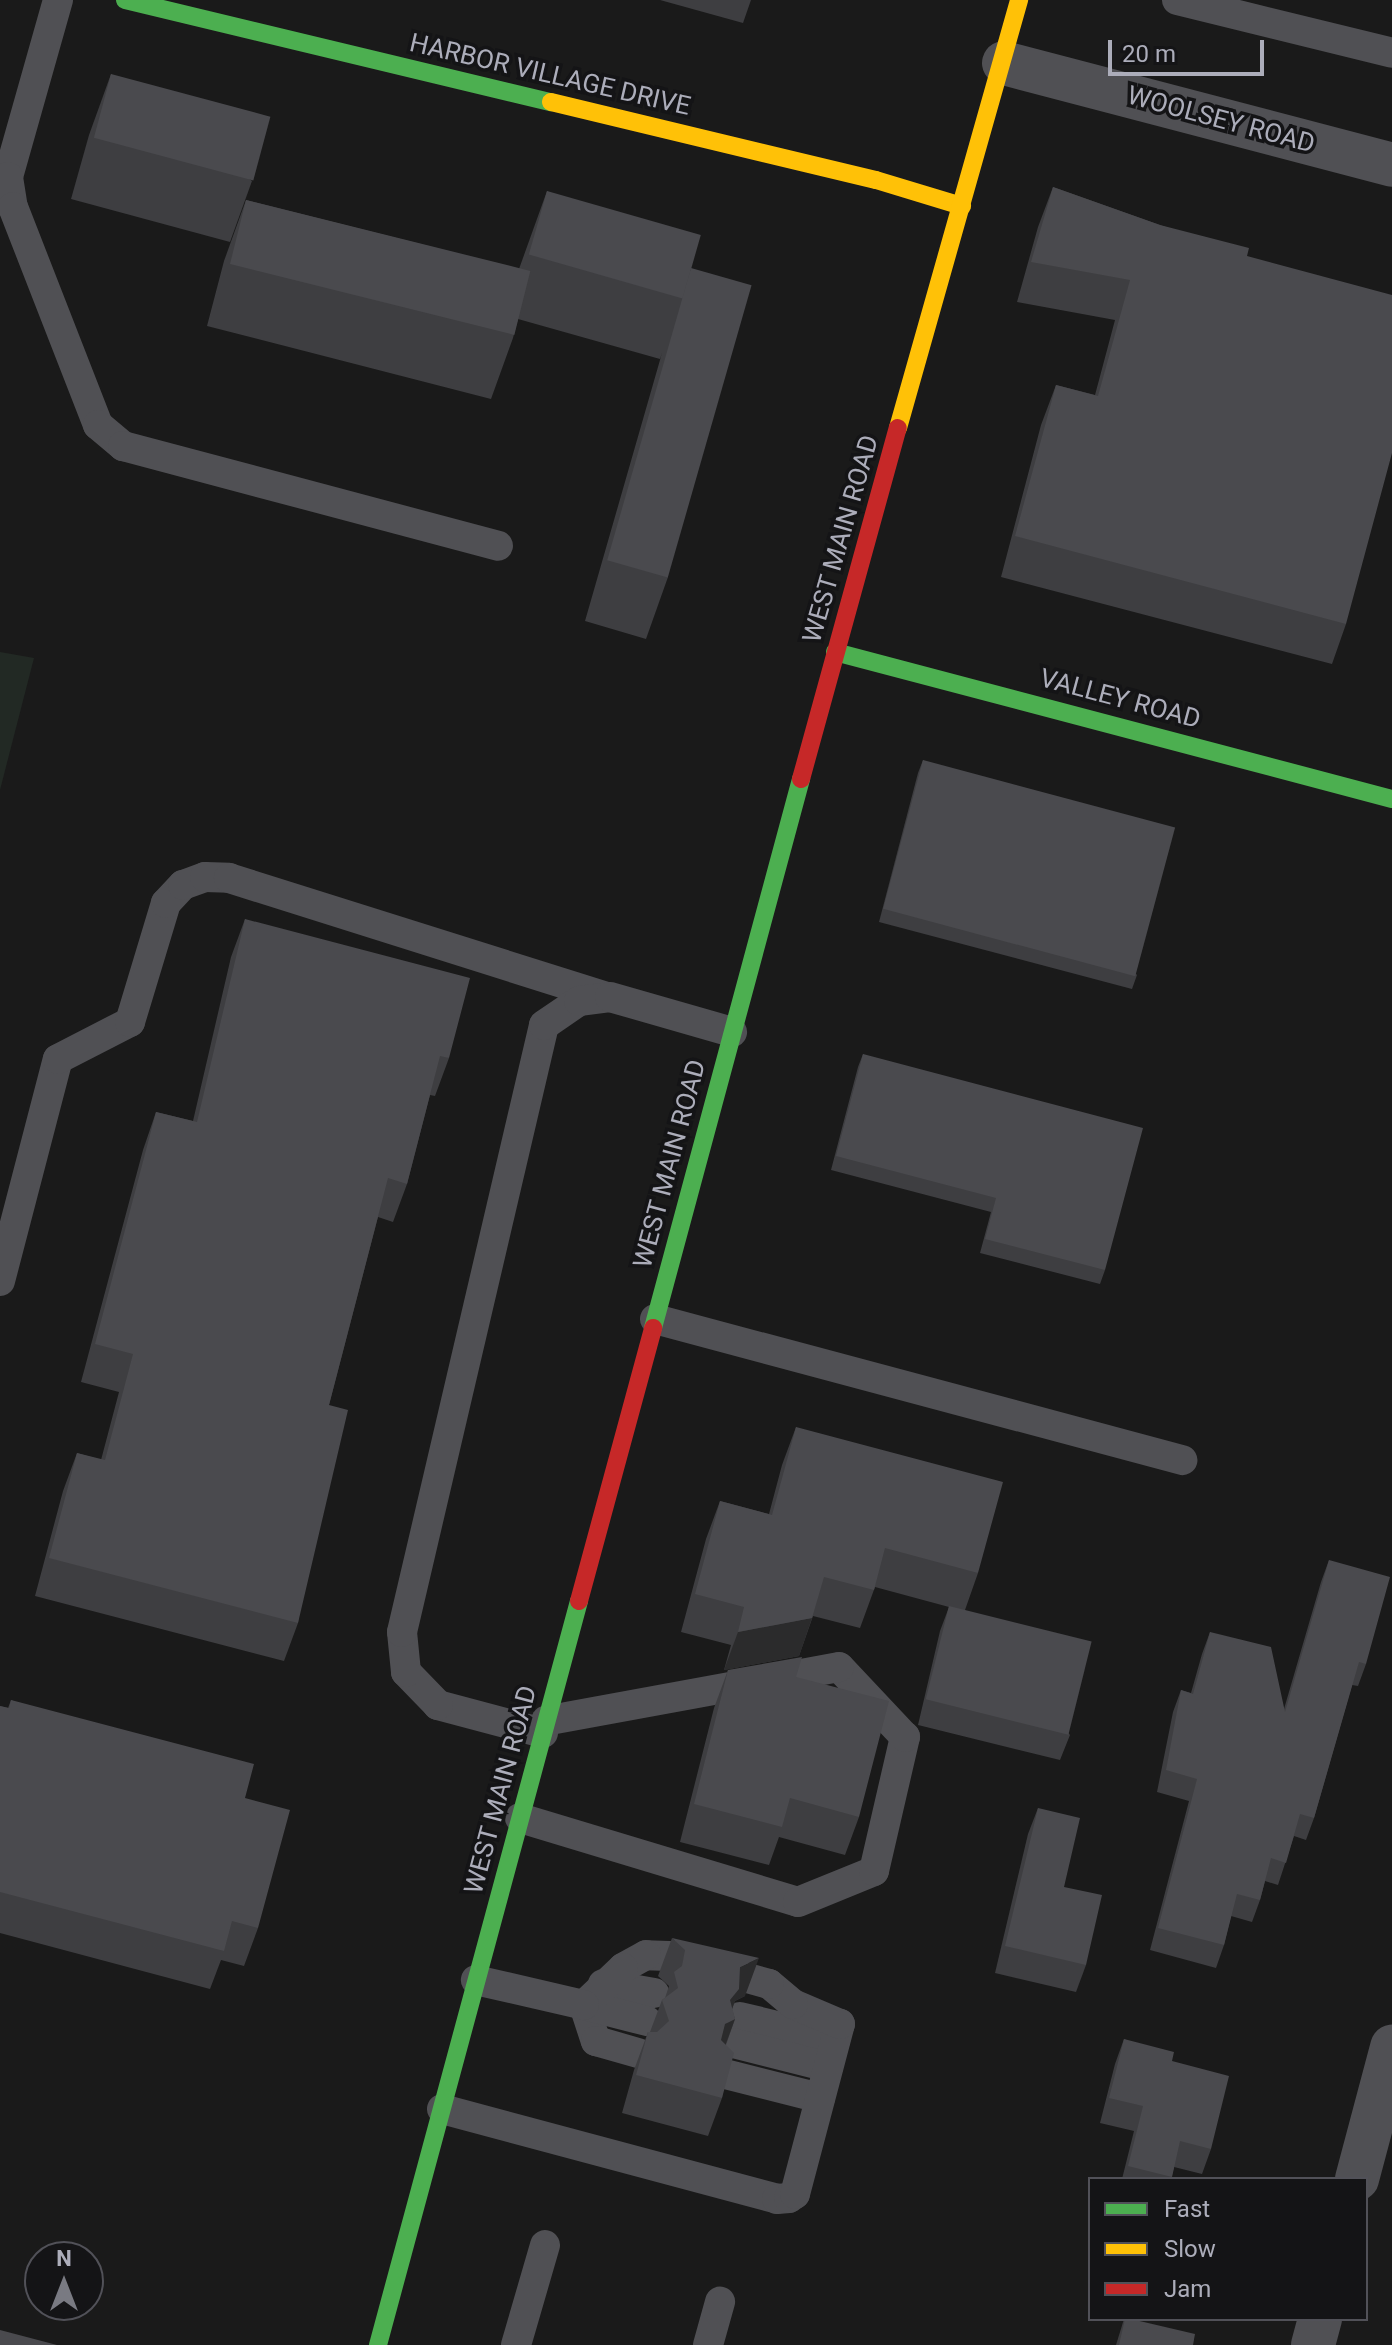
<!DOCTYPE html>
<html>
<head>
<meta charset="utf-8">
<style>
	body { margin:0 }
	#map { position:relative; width:1392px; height:2345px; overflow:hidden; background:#1a1a1a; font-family:Roboto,sans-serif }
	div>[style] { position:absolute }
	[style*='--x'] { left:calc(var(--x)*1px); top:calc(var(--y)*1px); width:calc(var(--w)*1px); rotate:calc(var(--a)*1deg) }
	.green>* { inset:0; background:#222924 }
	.lane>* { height:30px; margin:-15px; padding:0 15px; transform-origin:15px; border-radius:15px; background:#505054 }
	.street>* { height:44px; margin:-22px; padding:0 22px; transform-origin:22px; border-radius:22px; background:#505054 }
	.fast>* { height:18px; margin:-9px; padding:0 9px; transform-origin:9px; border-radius:9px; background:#4caf50 }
	.slow>* { height:18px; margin:-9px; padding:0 9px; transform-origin:9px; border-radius:9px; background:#ffc107 }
	.jam>* { height:18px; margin:-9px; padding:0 9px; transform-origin:9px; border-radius:9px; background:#c62828 }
	.wall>* { inset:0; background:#3e3e41 }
	.shaded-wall>* { inset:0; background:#2b2b2c }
	.building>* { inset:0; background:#4a4a4e; transform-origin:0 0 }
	span { translate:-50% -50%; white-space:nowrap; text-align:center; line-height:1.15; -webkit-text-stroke:7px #141416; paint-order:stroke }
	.street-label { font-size:26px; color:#acadba }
	.legend { position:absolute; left:1088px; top:2177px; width:280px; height:144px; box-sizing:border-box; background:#141416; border:2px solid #515158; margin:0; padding:10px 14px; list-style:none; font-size:24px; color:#acadba }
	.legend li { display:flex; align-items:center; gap:16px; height:40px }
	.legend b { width:40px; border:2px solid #515158 }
	.north { position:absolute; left:24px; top:2241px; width:80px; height:80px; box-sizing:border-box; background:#141416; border:2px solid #515158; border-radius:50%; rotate:0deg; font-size:22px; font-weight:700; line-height:32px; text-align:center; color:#acadba }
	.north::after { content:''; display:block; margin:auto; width:28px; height:36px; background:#797a82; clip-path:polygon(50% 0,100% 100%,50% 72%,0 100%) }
	.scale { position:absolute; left:1108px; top:40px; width:156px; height:36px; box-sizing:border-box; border:4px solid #acadba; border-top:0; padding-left:10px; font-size:24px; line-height:28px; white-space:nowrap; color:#acadba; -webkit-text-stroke:6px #141416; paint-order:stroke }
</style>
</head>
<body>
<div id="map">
	<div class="green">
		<i style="clip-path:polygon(0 652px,34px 658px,0 790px)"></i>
	</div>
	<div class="lane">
		<i style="--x:58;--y:0;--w:184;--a:105.8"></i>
		<i style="--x:8;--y:177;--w:30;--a:81"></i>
		<i style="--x:13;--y:207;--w:234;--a:68.7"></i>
		<i style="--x:98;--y:425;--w:33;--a:40"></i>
		<i style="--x:123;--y:446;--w:388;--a:14.9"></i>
		<i style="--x:1177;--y:0;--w:221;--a:13.8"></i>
		<i style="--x:0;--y:1281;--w:229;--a:-75.4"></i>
		<i style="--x:58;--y:1059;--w:81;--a:-27.2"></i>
		<i style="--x:130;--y:1022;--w:124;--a:-73.2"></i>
		<i style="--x:166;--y:903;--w:25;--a:-47"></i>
		<i style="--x:183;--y:885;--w:23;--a:-20"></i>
		<i style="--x:205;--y:877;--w:24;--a:2"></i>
		<i style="--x:229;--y:878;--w:393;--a:17.5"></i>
		<i style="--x:655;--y:1319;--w:546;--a:14.98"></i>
		<i style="--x:543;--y:1733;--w:109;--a:-165.1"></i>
		<i style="--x:438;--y:1705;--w:46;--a:-134.1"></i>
		<i style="--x:406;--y:1672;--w:40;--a:-95.7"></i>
		<i style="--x:402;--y:1632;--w:623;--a:-76.83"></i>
		<i style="--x:544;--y:1025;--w:42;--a:-34.4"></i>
		<i style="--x:579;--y:1001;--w:31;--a:-7"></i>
		<i style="--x:610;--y:997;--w:127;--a:16"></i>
		<i style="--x:520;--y:1818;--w:290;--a:16.8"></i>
		<i style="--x:798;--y:1902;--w:82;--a:-22.2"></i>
		<i style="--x:874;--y:1871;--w:138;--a:-77"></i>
		<i style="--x:905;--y:1737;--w:96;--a:-133.3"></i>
		<i style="--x:839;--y:1667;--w:298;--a:169.6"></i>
		<i style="--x:603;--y:1984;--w:52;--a:10"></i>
		<i style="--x:584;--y:2005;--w:38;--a:72"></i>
		<i style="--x:596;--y:2041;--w:44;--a:15.9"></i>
		<i style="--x:584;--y:2005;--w:65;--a:14.3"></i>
		<i style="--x:740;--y:2017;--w:98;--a:13.6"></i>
		<i style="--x:733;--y:2043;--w:98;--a:14.2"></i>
		<i style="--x:725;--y:2074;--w:98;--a:14.2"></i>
		<i style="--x:442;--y:2109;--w:347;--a:15"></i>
		<i style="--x:777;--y:2199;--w:12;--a:-5"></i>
		<i style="--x:789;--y:2198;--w:7;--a:-34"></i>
		<i style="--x:795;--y:2194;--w:176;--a:-75.2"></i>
		<i style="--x:840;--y:2024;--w:51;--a:-156.9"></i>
		<i style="--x:793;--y:2004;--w:31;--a:-140"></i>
		<i style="--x:769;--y:1984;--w:104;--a:-164.4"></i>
		<i style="--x:669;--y:1956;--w:23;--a:-178"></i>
		<i style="--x:646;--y:1955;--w:26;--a:151"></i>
		<i style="--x:623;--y:1968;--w:54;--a:136.5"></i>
		<i style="--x:584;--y:2005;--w:111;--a:-167"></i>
		<i style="--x:516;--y:2345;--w:104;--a:-73.8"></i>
		<i style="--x:708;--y:2345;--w:45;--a:-74.4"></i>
	</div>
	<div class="street">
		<i style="--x:1004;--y:63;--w:401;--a:14.7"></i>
		<i style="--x:1357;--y:2179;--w:137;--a:-75.1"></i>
		<i style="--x:1313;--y:2345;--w:27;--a:-75"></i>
	</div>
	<div class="fast">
		<i style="--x:125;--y:0;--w:438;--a:13.5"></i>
		<i style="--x:835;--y:652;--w:576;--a:14.78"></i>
		<i style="--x:653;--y:1328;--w:569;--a:-74.91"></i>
		<i style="--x:378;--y:2345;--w:771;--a:-74.88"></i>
	</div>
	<div class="slow">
		<i style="--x:551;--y:102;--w:334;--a:13.5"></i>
		<i style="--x:876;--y:180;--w:90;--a:16.8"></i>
		<i style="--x:898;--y:428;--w:445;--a:-74.2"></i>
	</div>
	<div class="jam">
		<i style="--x:801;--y:779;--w:364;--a:-74.6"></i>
		<i style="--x:579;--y:1601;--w:283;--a:-74.8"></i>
	</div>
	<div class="wall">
		<i style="clip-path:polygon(660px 0,751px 0,743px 23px)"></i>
		<i style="clip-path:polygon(111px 74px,252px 181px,230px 242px,71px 199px,89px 135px)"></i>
		<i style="clip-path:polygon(1053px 187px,1247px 256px,1346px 624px,1332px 664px,1001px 577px,1041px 425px,1056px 385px,1095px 395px,1115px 320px,1017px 302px,1038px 227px)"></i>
		<i style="clip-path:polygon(547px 191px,690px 271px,668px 577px,646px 639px,585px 621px,662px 353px,660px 359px,518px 319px,513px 338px,491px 399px,207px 326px,224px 261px,246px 200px,519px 269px)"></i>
		<i style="clip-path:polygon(923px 760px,1137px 975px,1132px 989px,879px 922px,918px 773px)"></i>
		<i style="clip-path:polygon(245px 919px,449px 1058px,435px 1096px,430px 1095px,407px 1184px,393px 1222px,378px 1217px,329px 1405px,298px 1623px,284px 1661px,35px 1596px,63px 1491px,77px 1453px,101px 1460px,119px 1392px,81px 1382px,143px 1150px,156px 1112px,193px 1121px,231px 957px)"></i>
		<i style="clip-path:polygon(863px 1054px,1105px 1270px,1100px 1284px,980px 1253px,991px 1212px,831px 1170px,858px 1067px)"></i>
		<i style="clip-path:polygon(796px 1427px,978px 1573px,965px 1610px,1070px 1735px,1060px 1760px,918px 1725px,940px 1631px,949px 1607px,875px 1587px,860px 1628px,813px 1616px,799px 1656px,724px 1670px,731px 1645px,681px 1632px,706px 1539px,720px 1501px,769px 1514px,782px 1465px)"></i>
		<i style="clip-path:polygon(1329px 1560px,1366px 1664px,1358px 1686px,1352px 1685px,1314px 1818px,1306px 1840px,1294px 1836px,1278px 1885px,1265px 1881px,1260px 1900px,1252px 1922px,1231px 1916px,1224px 1945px,1216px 1968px,1150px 1950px,1189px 1801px,1157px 1792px,1173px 1712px,1181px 1690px,1191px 1693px,1202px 1654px,1210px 1632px,1284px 1709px,1321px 1582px)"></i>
		<i style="clip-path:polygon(728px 1670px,796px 1677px,859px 1817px,845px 1855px,779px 1837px,769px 1865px,680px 1842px,714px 1708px)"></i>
		<i style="clip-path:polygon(11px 1700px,245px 1798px,258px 1928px,244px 1966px,221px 1960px,210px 1989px,0 1933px,0 1706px,8px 1708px)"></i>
		<i style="clip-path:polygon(1038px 1808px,1064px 1887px,1086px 1965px,1076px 1992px,995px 1973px,1028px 1834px)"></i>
		<i style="clip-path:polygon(672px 1938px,745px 1996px,735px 2001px,732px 2009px,735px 2019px,726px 2045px,722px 2098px,708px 2136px,622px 2113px,634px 2070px,648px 2032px,650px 2032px,662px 2000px,665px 1998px,669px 1986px,658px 1976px)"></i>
		<i style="clip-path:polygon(1124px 2039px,1172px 2061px,1211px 2149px,1202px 2174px,1174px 2167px,1171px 2179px,1122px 2179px,1134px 2131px,1100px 2123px,1115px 2064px)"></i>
		<i style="clip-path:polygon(1124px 2319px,1193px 2345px,1116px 2345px)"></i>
	</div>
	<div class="shaded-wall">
		<i style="clip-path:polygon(812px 1618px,799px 1656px,724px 1670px,738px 1632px)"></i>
		<i style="clip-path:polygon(759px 1958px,745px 1996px,735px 2001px,727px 2023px,735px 2019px,721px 2057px,712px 2062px,726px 2005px,740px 1967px)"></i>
	</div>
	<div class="building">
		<i style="left:111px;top:74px;width:165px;height:66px;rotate:15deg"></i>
		<i style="clip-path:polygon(1053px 187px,1160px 225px,1249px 248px,1247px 256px,1392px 295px,1392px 453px,1346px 624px,1015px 536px,1056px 385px,1098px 396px,1130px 280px,1031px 262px)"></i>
		<i style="left:547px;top:191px;width:160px;height:66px;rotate:16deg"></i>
		<i style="left:246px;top:200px;width:293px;height:66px;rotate:14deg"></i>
		<i style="left:691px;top:268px;width:63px;height:304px;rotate:16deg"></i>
		<i style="left:923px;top:760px;width:261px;height:154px;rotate:15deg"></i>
		<i style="clip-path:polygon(245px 919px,470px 978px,449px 1058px,440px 1056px,407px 1184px,388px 1178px,329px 1405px,348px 1410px,298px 1623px,49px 1558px,77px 1453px,105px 1460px,133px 1354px,95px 1344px,156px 1112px,197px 1122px)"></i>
		<i style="clip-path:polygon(863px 1054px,1143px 1128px,1105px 1270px,985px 1239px,996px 1198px,836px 1156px)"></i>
		<i style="clip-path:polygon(796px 1427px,1003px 1482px,978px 1573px,885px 1548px,874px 1590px,824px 1577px,812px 1618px,738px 1632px,744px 1607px,695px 1594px,720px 1501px,772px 1515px)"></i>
		<i style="clip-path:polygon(1329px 1560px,1390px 1577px,1366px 1664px,1359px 1662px,1314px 1818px,1300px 1814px,1286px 1863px,1271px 1858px,1260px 1900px,1237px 1894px,1224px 1945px,1158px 1928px,1197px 1779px,1166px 1770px,1181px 1690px,1193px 1694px,1210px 1632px,1271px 1647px,1285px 1712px)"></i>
		<i style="left:949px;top:1606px;width:147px;height:96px;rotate:14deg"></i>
		<i style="clip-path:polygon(802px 1657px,796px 1677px,889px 1701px,859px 1817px,790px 1798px,782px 1827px,694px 1804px,728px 1670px)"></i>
		<i style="clip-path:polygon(11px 1700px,254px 1764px,245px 1798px,290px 1810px,258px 1928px,232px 1921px,224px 1951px,0 1892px,0 1706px,9px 1708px)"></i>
		<i style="clip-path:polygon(1038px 1808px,1080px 1818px,1064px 1887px,1102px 1895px,1086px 1965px,1005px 1946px)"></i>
		<i style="clip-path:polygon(672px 1938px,759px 1958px,740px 1967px,739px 1989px,730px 2000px,735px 2019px,725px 2024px,721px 2040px,734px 2053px,722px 2098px,636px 2075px,648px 2032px,657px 2032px,669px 2021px,662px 2000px,678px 1988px,674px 1972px,682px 1966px,685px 1950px)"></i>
		<i style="clip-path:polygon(1124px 2039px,1174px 2052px,1172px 2061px,1229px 2076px,1211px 2149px,1180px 2141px,1172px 2177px,1128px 2166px,1143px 2106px,1109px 2098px)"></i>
		<i style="clip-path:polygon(1125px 2319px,1131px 2319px,1195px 2334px,1193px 2345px,1119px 2345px)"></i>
		<i style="clip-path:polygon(0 2330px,57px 2345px,0 2345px)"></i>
	</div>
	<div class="street-label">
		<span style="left:550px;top:75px;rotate:13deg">HARBOR VILLAGE DRIVE</span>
		<span style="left:1221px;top:120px;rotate:15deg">WOOLSEY ROAD</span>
		<span style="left:841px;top:539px;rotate:-74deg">WEST MAIN ROAD</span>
		<span style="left:1120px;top:699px;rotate:15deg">VALLEY ROAD</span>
		<span style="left:670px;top:1164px;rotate:-75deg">WEST MAIN ROAD</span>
		<span style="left:501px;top:1790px;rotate:-75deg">WEST MAIN ROAD</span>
	</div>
	<ul class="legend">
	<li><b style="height:10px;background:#4caf50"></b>Fast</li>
	<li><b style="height:10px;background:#ffc107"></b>Slow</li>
	<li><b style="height:10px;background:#c62828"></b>Jam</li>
	</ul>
	<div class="north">N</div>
	<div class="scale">20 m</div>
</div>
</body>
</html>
